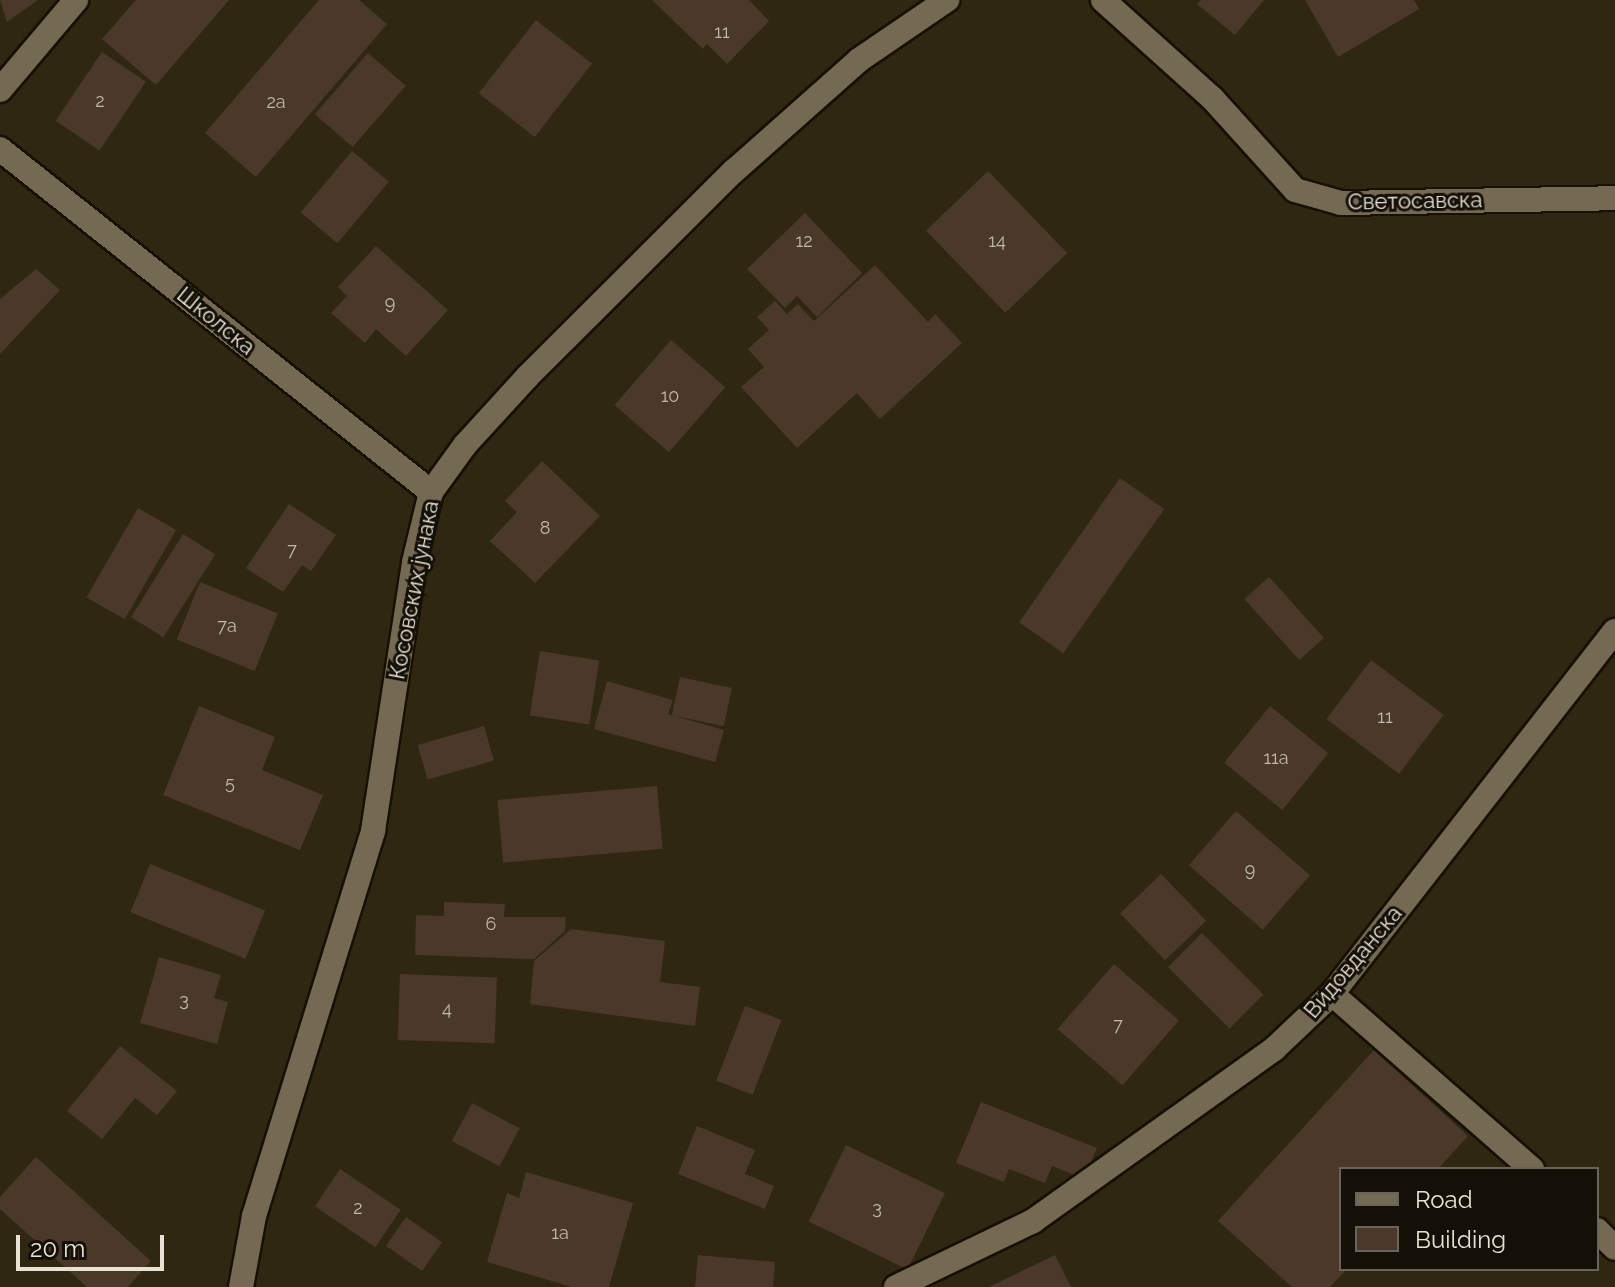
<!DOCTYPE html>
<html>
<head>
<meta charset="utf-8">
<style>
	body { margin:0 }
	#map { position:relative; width:1615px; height:1287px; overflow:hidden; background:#302712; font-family:Raleway,sans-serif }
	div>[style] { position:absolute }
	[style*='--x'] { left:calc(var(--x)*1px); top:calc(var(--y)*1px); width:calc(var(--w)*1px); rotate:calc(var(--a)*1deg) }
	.building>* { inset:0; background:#4a3928; transform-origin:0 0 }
	.roads { filter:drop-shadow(2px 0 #181000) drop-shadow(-2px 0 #181000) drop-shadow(0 2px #181000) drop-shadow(0 -2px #181000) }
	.lane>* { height:24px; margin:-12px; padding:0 12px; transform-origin:12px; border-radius:12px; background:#746a53 }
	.street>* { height:24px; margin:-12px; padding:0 12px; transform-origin:12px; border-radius:12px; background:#746a53 }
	span { translate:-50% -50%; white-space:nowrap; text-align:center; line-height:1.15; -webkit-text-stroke:6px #141008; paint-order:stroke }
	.number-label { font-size:18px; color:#c0b8aa }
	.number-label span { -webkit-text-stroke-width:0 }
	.street-label { font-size:22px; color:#e8e2d5 }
	.legend { position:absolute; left:1339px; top:1167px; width:260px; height:104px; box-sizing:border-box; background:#141008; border:2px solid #69645a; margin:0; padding:10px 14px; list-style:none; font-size:24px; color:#e8e2d5 }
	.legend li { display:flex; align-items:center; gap:16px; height:40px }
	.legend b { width:40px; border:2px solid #69645a }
	.scale { position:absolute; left:16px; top:1235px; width:148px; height:36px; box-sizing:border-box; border:4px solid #e8e2d5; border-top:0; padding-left:10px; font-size:24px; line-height:28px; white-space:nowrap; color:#e8e2d5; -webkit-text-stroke:6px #141008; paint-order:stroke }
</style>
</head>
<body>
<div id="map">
	<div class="building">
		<i style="clip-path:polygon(0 0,38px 0,7px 22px)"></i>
		<i style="clip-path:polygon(136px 0,229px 0,156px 85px,102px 39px)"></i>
		<i style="clip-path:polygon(319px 0,359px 0,387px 24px,256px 177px,205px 133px)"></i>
		<i style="clip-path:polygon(652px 0,749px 0,769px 21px,727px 64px,707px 44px,703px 49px)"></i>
		<i style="clip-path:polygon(1201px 0,1264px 0,1235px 35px,1197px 4px)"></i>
		<i style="clip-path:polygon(1305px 0,1414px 0,1419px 9px,1338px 57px)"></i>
		<i style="left:536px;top:20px;width:71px;height:93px;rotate:38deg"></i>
		<i style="left:102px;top:52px;width:53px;height:83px;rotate:34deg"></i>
		<i style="left:368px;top:53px;width:50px;height:81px;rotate:41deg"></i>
		<i style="left:352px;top:151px;width:48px;height:80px;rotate:40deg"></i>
		<i style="left:988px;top:171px;width:114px;height:86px;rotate:46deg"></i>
		<i style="clip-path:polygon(805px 213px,862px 273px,817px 317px,797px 296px,785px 308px,747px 269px)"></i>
		<i style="clip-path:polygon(376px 246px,448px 310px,406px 356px,376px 329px,365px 343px,331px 313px,347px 296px,338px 287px)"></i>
		<i style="clip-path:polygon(875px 265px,928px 322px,935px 314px,962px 343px,880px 419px,857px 393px,797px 448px,741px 387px,764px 367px,748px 349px,769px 330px,757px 317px,775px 301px,787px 314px,798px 304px,814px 321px)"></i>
		<i style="clip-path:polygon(36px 269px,60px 290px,0 354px,0 299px)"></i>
		<i style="left:671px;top:340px;width:72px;height:86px;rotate:41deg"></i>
		<i style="clip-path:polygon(542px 461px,600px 516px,535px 583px,490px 541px,517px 512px,505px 501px)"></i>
		<i style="left:1120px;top:478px;width:54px;height:176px;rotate:35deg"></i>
		<i style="clip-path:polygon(289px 504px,336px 535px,311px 571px,302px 565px,283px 592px,246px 568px)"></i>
		<i style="left:138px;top:508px;width:44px;height:103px;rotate:30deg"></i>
		<i style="left:183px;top:534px;width:38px;height:98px;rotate:32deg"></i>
		<i style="left:1269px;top:577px;width:82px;height:33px;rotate:48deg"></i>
		<i style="left:200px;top:582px;width:84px;height:62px;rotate:22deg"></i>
		<i style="left:540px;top:651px;width:60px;height:65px;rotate:9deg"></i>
		<i style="left:1371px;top:660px;width:91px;height:74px;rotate:37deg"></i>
		<i style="left:680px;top:677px;width:53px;height:39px;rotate:12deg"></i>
		<i style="clip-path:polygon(607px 681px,673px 700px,668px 714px,724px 730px,715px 762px,594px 729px)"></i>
		<i style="clip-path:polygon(199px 706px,275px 737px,262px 770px,323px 795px,300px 850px,163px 795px)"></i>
		<i style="left:1270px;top:706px;width:75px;height:73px;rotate:39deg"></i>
		<i style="left:484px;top:726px;width:36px;height:69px;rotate:74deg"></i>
		<i style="left:657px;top:786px;width:63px;height:160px;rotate:85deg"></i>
		<i style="left:1236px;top:811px;width:98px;height:72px;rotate:41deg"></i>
		<i style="left:150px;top:864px;width:124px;height:52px;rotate:22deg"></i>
		<i style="left:1161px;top:874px;width:65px;height:57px;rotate:46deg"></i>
		<i style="clip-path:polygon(444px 902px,505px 904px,504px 917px,566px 917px,565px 931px,534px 959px,415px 955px,416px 915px,444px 916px)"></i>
		<i style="clip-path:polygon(571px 929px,665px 941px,660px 982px,700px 987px,695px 1026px,530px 1004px,534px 961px)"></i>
		<i style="left:1202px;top:933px;width:87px;height:48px;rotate:45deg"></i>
		<i style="clip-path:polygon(159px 957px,221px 975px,214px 998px,228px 1002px,217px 1044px,140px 1023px)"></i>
		<i style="left:1114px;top:964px;width:86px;height:86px;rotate:41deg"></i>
		<i style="left:400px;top:974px;width:97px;height:66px;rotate:2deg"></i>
		<i style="left:745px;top:1006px;width:39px;height:80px;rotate:21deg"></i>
		<i style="clip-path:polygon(120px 1046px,177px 1091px,157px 1115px,135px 1098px,102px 1139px,67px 1111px)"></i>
		<i style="clip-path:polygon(1374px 1050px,1468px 1136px,1438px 1169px,1341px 1169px,1341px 1269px,1347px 1269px,1330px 1287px,1292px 1287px,1218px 1221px)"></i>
		<i style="clip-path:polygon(981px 1102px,1097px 1148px,1084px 1179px,1052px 1166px,1045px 1183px,1009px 1169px,1004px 1182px,956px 1163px)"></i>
		<i style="left:472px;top:1103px;width:54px;height:43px;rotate:28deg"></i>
		<i style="clip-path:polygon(697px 1126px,755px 1150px,745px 1174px,774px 1186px,765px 1209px,678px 1174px)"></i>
		<i style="left:846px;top:1145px;width:110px;height:85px;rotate:26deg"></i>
		<i style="clip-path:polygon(36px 1157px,151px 1261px,128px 1287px,87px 1287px,0 1209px,0 1197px)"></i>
		<i style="left:340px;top:1169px;width:73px;height:45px;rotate:34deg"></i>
		<i style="clip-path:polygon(526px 1172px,633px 1203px,609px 1287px,572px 1287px,487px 1262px,507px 1193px,519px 1198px)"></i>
		<i style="left:406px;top:1217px;width:44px;height:35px;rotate:35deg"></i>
		<i style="clip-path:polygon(698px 1255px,775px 1262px,773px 1287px,695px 1287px)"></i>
		<i style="clip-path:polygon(1055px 1255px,1071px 1287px,989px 1287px)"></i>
	</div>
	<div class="roads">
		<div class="lane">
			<i style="--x:1332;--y:994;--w:266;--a:41.2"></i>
			<i style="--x:1597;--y:1230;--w:25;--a:45"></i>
		</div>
		<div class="street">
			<i style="--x:1103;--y:0;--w:147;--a:42"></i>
			<i style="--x:1212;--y:98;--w:124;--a:47.9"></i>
			<i style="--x:1295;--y:190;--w:48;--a:15.8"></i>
			<i style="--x:1341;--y:203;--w:274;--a:-1"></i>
			<i style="--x:0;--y:90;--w:118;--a:-49.8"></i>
			<i style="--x:0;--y:149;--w:551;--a:38.51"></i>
			<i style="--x:241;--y:1287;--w:72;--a:-79.6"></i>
			<i style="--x:254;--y:1216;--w:403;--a:-72.8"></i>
			<i style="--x:373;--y:831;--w:272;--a:-81.3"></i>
			<i style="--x:414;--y:562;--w:72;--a:-76.3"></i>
			<i style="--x:431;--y:492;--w:58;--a:-54.1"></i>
			<i style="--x:465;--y:445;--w:93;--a:-47.6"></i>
			<i style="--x:528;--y:376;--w:291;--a:-44.9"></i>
			<i style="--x:734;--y:171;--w:167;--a:-41.6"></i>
			<i style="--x:859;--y:60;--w:107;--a:-34.3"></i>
			<i style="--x:896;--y:1287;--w:152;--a:-25.7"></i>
			<i style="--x:1033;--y:1221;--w:296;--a:-35.5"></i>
			<i style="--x:1274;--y:1049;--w:80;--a:-43.5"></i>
			<i style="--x:1332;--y:994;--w:460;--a:-52.1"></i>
		</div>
	</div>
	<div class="number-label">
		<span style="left:722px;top:32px">11</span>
		<span style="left:100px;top:101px">2</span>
		<span style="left:276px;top:102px">2a</span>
		<span style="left:804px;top:241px">12</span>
		<span style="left:997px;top:241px">14</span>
		<span style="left:390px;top:303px">9</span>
		<span style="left:670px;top:396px">10</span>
		<span style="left:545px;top:528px">8</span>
		<span style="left:292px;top:550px">7</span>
		<span style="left:227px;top:626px">7a</span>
		<span style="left:1385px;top:717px">11</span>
		<span style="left:1276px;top:758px">11a</span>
		<span style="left:230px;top:783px">5</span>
		<span style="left:1250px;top:870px">9</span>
		<span style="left:491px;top:924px">6</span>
		<span style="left:184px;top:1000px">3</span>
		<span style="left:447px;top:1009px">4</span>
		<span style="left:1118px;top:1025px">7</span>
		<span style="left:358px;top:1208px">2</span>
		<span style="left:877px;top:1208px">3</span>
		<span style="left:560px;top:1233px">1a</span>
	</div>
	<div class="street-label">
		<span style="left:1415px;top:201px;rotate:-1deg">Светосавска</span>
		<span style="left:216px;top:321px;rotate:39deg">Школска</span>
		<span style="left:414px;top:590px;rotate:-79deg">Косовских јунака</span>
		<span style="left:1353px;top:962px;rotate:-50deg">Видовданска</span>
	</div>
	<ul class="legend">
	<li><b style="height:10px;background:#746a53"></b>Road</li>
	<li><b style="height:22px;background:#4a3928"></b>Building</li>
	</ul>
	<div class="scale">20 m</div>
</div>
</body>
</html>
